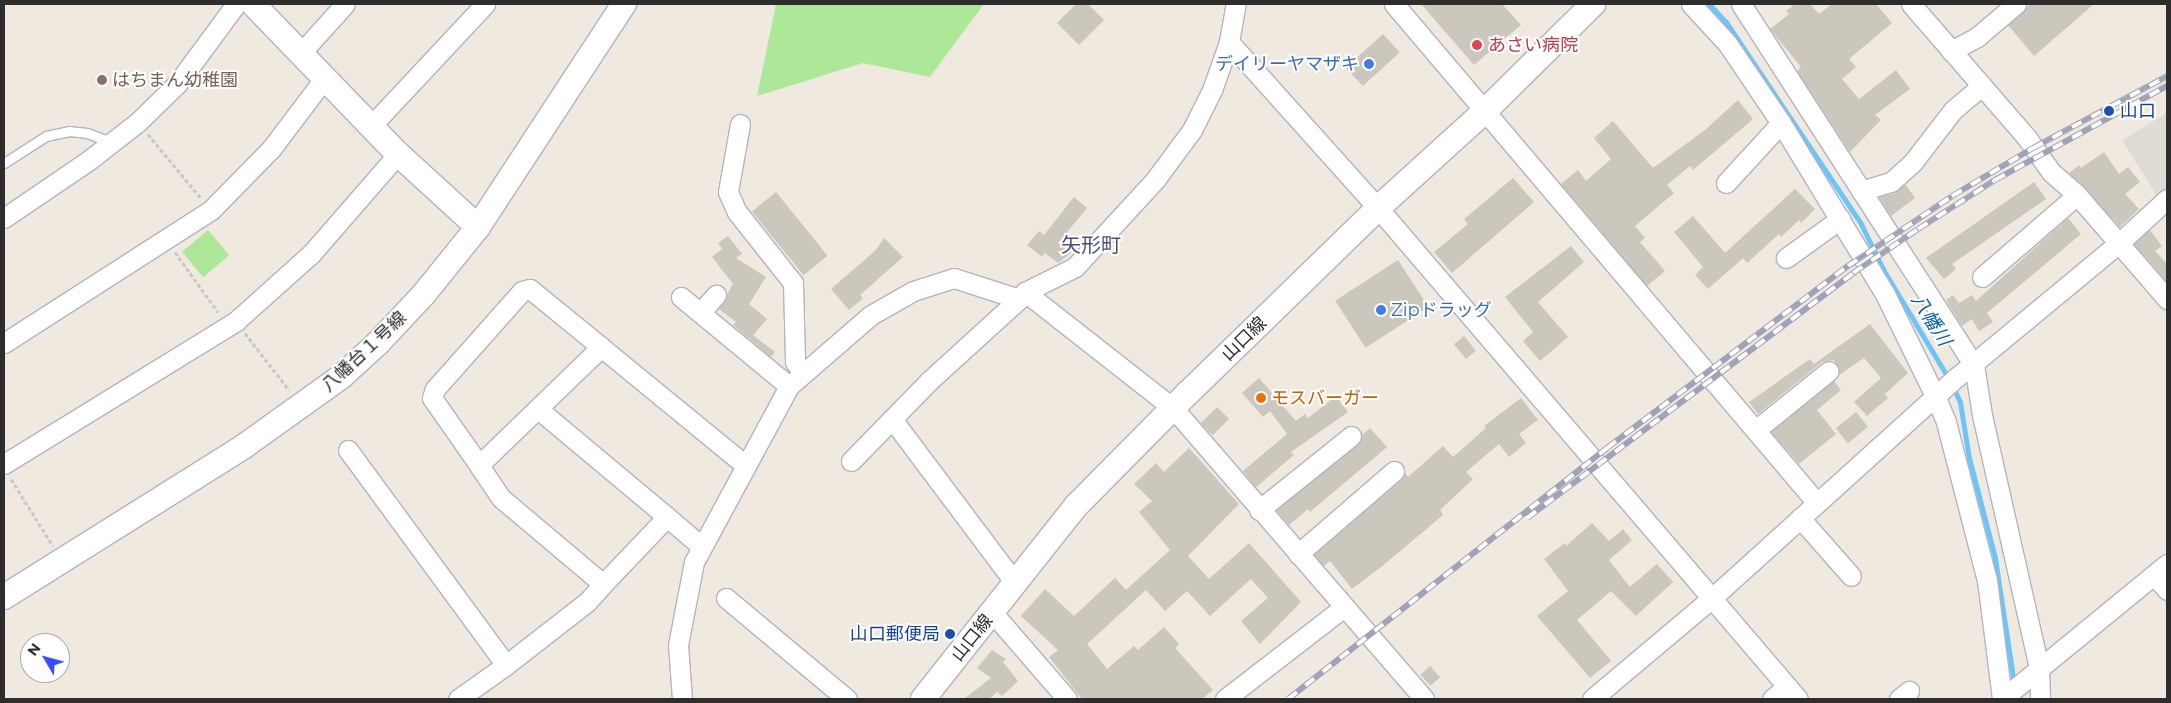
<!DOCTYPE html>
<html>
<head>
<meta charset="utf-8">
<style>
	body { margin:0 }
	#map { position:relative; width:2171px; height:703px; overflow:hidden; background:#efe9df; font-family:Montserrat,"Noto Sans JP",sans-serif }
	div>[style] { position:absolute }
	[style*='--x'] { left:calc(var(--x)*1px); top:calc(var(--y)*1px); width:calc(var(--w)*1px); rotate:calc(var(--a)*1deg) }
	.green>* { inset:0; background:#ace898; transform-origin:0 0 }
	.plaza>* { inset:0; background:#dfdcd6 }
	.stream>* { height:5px; margin:-2.5px; padding:0 2.5px; transform-origin:2.5px; border-radius:2.5px; background:#6cc5f7 }
	.building>* { inset:0; background:#cbc7bd; transform-origin:0 0 }
	.path>* { height:3px; margin-top:-1.5px; transform-origin:0; background:repeating-linear-gradient(90deg,#c8c8c8 0 4px,transparent 0 6.5px) }
	.roads { filter:drop-shadow(1px 0 #b3b3c1) drop-shadow(-1px 0 #b3b3c1) drop-shadow(0 1px #b3b3c1) drop-shadow(0 -1px #b3b3c1) }
	.service>* { height:9px; margin:-4.5px; padding:0 4.5px; transform-origin:4.5px; border-radius:4.5px; background:#fff }
	.minor>* { height:19px; margin:-9.5px; padding:0 9.5px; transform-origin:9.5px; border-radius:9.5px; background:#fff }
	.tertiary>* { height:24px; margin:-12px; padding:0 12px; transform-origin:12px; border-radius:12px; background:#fff }
	.rail>* { height:5.5px; margin-top:-2.75px; transform-origin:0; background:repeating-linear-gradient(90deg,#fff 0 11px,#a0a2b8 0 22px); box-sizing:border-box; border-block:1px solid #a0a2b8 }
	.dots>* { width:14px; height:14px; translate:-50% -50%; box-sizing:border-box; border:2px solid #fff; border-radius:50% }
	span { translate:-50% -50%; white-space:nowrap; text-align:center; line-height:1.15; -webkit-text-stroke:4px #fff; paint-order:stroke }
	.health-label { font-size:18px; color:#be3a42 }
	.left { translate:0 -50%; text-align:left }
	.shop-label { font-size:18px; color:#366cbe }
	.right { translate:-100% -50%; text-align:right }
	.education-label { font-size:18px; color:#785e54 }
	.transit-label { font-size:18px; color:#164399 }
	.street-label { font-size:18px; color:#2d2d2d }
	.food-label { font-size:18px; color:#c56008 }
	.water-label { font-size:19px; color:#0561a9; font-style:italic }
	.quarter-label { font-size:20px; color:#494e81 }
	.frame { position:absolute; inset:0; border:5px solid #2d2d2d; pointer-events:none }
	.north { position:absolute; left:20px; top:633px; width:50px; height:50px; box-sizing:border-box; background:#fff; border:1px solid #ababab; border-radius:50%; rotate:307deg; font-size:14px; font-weight:700; line-height:20px; text-align:center; color:#2d2d2d }
	.north::after { content:''; display:block; margin:auto; width:18px; height:22px; background:#3b4dff; clip-path:polygon(50% 0,100% 100%,50% 72%,0 100%) }
</style>
</head>
<body>
<div id="map">
	<div class="green">
		<i style="clip-path:polygon(776px 4px,984px 4px,930px 77px,863px 63px,757px 96px)"></i>
		<i style="left:208px;top:230px;width:33px;height:34px;rotate:50deg"></i>
	</div>
	<div class="plaza">
		<i style="clip-path:polygon(2167px 113px,2167px 187px,2157px 196px,2122px 140px)"></i>
	</div>
	<div class="stream">
		<i style="--x:1709;--y:4;--w:25;--a:47"></i>
		<i style="--x:1726;--y:22;--w:243;--a:56.2"></i>
		<i style="--x:1861;--y:224;--w:52;--a:63.9"></i>
		<i style="--x:1884;--y:271;--w:126;--a:59"></i>
		<i style="--x:1953;--y:387;--w:17;--a:65"></i>
		<i style="--x:1960;--y:402;--w:57;--a:80.9"></i>
		<i style="--x:1969;--y:458;--w:103;--a:75.4"></i>
		<i style="--x:1995;--y:558;--w:127;--a:81.4"></i>
	</div>
	<div class="building">
		<i style="clip-path:polygon(1076px 4px,1088px 4px,1104px 20px,1079px 45px,1057px 23px)"></i>
		<i style="clip-path:polygon(1421px 4px,1502px 4px,1521px 25px,1474px 65px)"></i>
		<i style="clip-path:polygon(1795px 4px,1810px 4px,1819px 14px,1832px 4px,1876px 4px,1892px 23px,1849px 59px,1856px 67px,1842px 79px,1859px 99px,1896px 70px,1910px 89px,1875px 115px,1881px 120px,1850px 152px,1797px 71px,1801px 67px,1770px 29px,1789px 14px,1786px 11px)"></i>
		<i style="clip-path:polygon(2030px 4px,2094px 4px,2034px 56px,2008px 25px)"></i>
		<i style="left:1383px;top:34px;width:25px;height:50px;rotate:48deg"></i>
		<i style="clip-path:polygon(1738px 100px,1753px 119px,1693px 170px,1690px 166px,1667px 185px,1674px 193px,1635px 226px,1645px 238px,1640px 242px,1665px 271px,1647px 286px,1561px 184px,1578px 170px,1586px 181px,1611px 159px,1594px 138px,1613px 121px,1653px 168px,1705px 130px)"></i>
		<i style="clip-path:polygon(2104px 152px,2119px 174px,2128px 167px,2140px 182px,2125px 194px,2139px 209px,2120px 227px,2069px 173px,2079px 165px,2081px 168px)"></i>
		<i style="clip-path:polygon(1513px 178px,1534px 202px,1452px 273px,1434px 252px,1468px 224px,1464px 219px)"></i>
		<i style="clip-path:polygon(2034px 182px,2046px 199px,1952px 264px,1956px 269px,1944px 279px,1926px 258px)"></i>
		<i style="clip-path:polygon(1905px 184px,1915px 198px,1891px 216px,1879px 197px,1895px 193px)"></i>
		<i style="clip-path:polygon(1795px 189px,1815px 209px,1801px 223px,1799px 220px,1781px 237px,1779px 234px,1747px 263px,1743px 258px,1708px 289px,1695px 275px,1703px 267px,1674px 232px,1693px 216px,1725px 253px)"></i>
		<i style="left:776px;top:192px;width:82px;height:31px;rotate:51deg"></i>
		<i style="clip-path:polygon(1074px 197px,1087px 208px,1058px 243px,1071px 253px,1058px 263px,1045px 253px,1042px 257px,1027px 245px,1039px 231px,1044px 235px)"></i>
		<i style="clip-path:polygon(2068px 218px,2081px 234px,1987px 313px,1993px 322px,1979px 331px,1972px 319px,1962px 326px,1946px 300px,1953px 295px,1959px 303px,1972px 295px,1976px 301px)"></i>
		<i style="clip-path:polygon(2150px 230px,2162px 246px,2155px 251px,2167px 264px,2167px 282px,2134px 244px)"></i>
		<i style="clip-path:polygon(728px 236px,742px 254px,736px 258px,766px 277px,749px 304px,767px 319px,753px 335px,775px 352px,771px 357px,733px 325px,736px 322px,719px 309px,733px 284px,712px 257px,722px 249px,718px 243px)"></i>
		<i style="clip-path:polygon(884px 238px,903px 257px,860px 295px,863px 298px,849px 310px,831px 289px,876px 250px)"></i>
		<i style="clip-path:polygon(1571px 246px,1584px 262px,1538px 302px,1568px 337px,1540px 361px,1523px 341px,1533px 332px,1505px 297px)"></i>
		<i style="left:1398px;top:260px;width:56px;height:75px;rotate:57deg"></i>
		<i style="clip-path:polygon(1870px 324px,1908px 373px,1885px 394px,1888px 398px,1867px 416px,1854px 402px,1881px 378px,1864px 358px,1839px 375px,1837px 364px,1833px 360px,1822px 362px,1758px 414px,1749px 402px,1810px 359px,1814px 364px)"></i>
		<i style="left:1464px;top:336px;width:19px;height:13px;rotate:51deg"></i>
		<i style="clip-path:polygon(1259px 378px,1296px 421px,1305px 414px,1308px 418px,1336px 396px,1348px 412px,1291px 452px,1294px 455px,1256px 487px,1243px 471px,1287px 434px,1270px 411px,1263px 417px,1242px 393px)"></i>
		<i style="clip-path:polygon(1834px 381px,1841px 390px,1817px 410px,1836px 434px,1799px 464px,1771px 432px)"></i>
		<i style="clip-path:polygon(1521px 398px,1538px 420px,1519px 434px,1526px 443px,1509px 457px,1499px 444px,1466px 472px,1473px 479px,1440px 510px,1443px 515px,1381px 567px,1352px 589px,1330px 561px,1324px 566px,1314px 555px,1401px 480px,1405px 473px,1408px 477px,1443px 446px,1453px 457px,1486px 428px,1484px 426px)"></i>
		<i style="left:1217px;top:407px;width:17px;height:23px;rotate:45deg"></i>
		<i style="left:1856px;top:412px;width:19px;height:26px;rotate:51deg"></i>
		<i style="clip-path:polygon(1370px 428px,1387px 447px,1310px 512px,1308px 509px,1289px 525px,1276px 510px,1358px 445px,1362px 435px)"></i>
		<i style="clip-path:polygon(1189px 448px,1239px 504px,1188px 556px,1209px 579px,1249px 543px,1301px 602px,1260px 644px,1241px 621px,1268px 598px,1251px 579px,1210px 616px,1187px 591px,1165px 611px,1146px 590px,1087px 644px,1107px 669px,1134px 646px,1138px 650px,1164px 627px,1179px 644px,1175px 648px,1213px 690px,1202px 699px,1082px 699px,1049px 657px,1058px 650px,1021px 616px,1045px 589px,1074px 616px,1115px 578px,1126px 590px,1170px 550px,1139px 512px,1152px 501px,1134px 484px,1156px 463px,1164px 472px)"></i>
		<i style="clip-path:polygon(1592px 523px,1609px 541px,1623px 529px,1632px 540px,1609px 560px,1630px 587px,1657px 564px,1673px 582px,1636px 616px,1611px 591px,1577px 620px,1611px 661px,1590px 678px,1537px 616px,1568px 591px,1544px 559px,1565px 543px,1566px 546px)"></i>
		<i style="clip-path:polygon(992px 650px,1006px 659px,1003px 662px,1018px 681px,1002px 696px,997px 692px,989px 699px,964px 699px,991px 678px,977px 668px)"></i>
		<i style="left:1430px;top:666px;width:15px;height:13px;rotate:48deg"></i>
	</div>
	<div class="path">
		<i style="--x:148;--y:134;--w:82;--a:50.5"></i>
		<i style="--x:175;--y:252;--w:74;--a:54.4"></i>
		<i style="--x:245;--y:333;--w:72;--a:52.3"></i>
		<i style="--x:11;--y:479;--w:79;--a:57.9"></i>
	</div>
	<div class="roads">
		<div class="service">
			<i style="--x:4;--y:163;--w:50;--a:-32.7"></i>
			<i style="--x:46;--y:136;--w:24;--a:-12"></i>
			<i style="--x:69;--y:131;--w:18;--a:6"></i>
			<i style="--x:87;--y:133;--w:26;--a:21"></i>
		</div>
		<div class="minor">
			<i style="--x:1394;--y:4;--w:654;--a:49.71"></i>
			<i style="--x:1691;--y:4;--w:53;--a:47.3"></i>
			<i style="--x:1727;--y:43;--w:97;--a:56"></i>
			<i style="--x:1781;--y:123;--w:200;--a:58.7"></i>
			<i style="--x:1885;--y:294;--w:116;--a:63.9"></i>
			<i style="--x:1936;--y:398;--w:26;--a:67"></i>
			<i style="--x:1946;--y:422;--w:163;--a:75.5"></i>
			<i style="--x:1987;--y:580;--w:120;--a:82.8"></i>
			<i style="--x:1741;--y:4;--w:430;--a:57.2"></i>
			<i style="--x:1974;--y:365;--w:51;--a:80.9"></i>
			<i style="--x:1982;--y:415;--w:259;--a:77.3"></i>
			<i style="--x:2039;--y:668;--w:31;--a:88"></i>
			<i style="--x:1911;--y:4;--w:177;--a:49.1"></i>
			<i style="--x:2027;--y:138;--w:42;--a:54.8"></i>
			<i style="--x:2051;--y:172;--w:35;--a:41"></i>
			<i style="--x:2077;--y:195;--w:138;--a:49.1"></i>
			<i style="--x:1229;--y:42;--w:223;--a:48.1"></i>
			<i style="--x:1378;--y:208;--w:646;--a:49.46"></i>
			<i style="--x:1951;--y:51;--w:30;--a:-28"></i>
			<i style="--x:1977;--y:37;--w:51;--a:-40.2"></i>
			<i style="--x:300;--y:54;--w:67;--a:-48"></i>
			<i style="--x:740;--y:124;--w:69;--a:100"></i>
			<i style="--x:728;--y:192;--w:22;--a:66"></i>
			<i style="--x:737;--y:212;--w:90;--a:51.7"></i>
			<i style="--x:793;--y:283;--w:79;--a:88.5"></i>
			<i style="--x:795;--y:362;--w:13;--a:51"></i>
			<i style="--x:371;--y:126;--w:167;--a:-46.9"></i>
			<i style="--x:1726;--y:183;--w:81;--a:-47.5"></i>
			<i style="--x:1861;--y:191;--w:31;--a:-17"></i>
			<i style="--x:1891;--y:182;--w:30;--a:-42"></i>
			<i style="--x:1913;--y:162;--w:66;--a:-52.4"></i>
			<i style="--x:1953;--y:110;--w:38;--a:-40"></i>
			<i style="--x:4;--y:218;--w:102;--a:-34.2"></i>
			<i style="--x:88;--y:161;--w:63;--a:-38"></i>
			<i style="--x:138;--y:122;--w:54;--a:-44.3"></i>
			<i style="--x:177;--y:84;--w:99;--a:-53.6"></i>
			<i style="--x:1786;--y:258;--w:67;--a:-35.8"></i>
			<i style="--x:1982;--y:277;--w:125;--a:-40.8"></i>
			<i style="--x:1025;--y:292;--w:189;--a:38.1"></i>
			<i style="--x:1174;--y:409;--w:383;--a:49.2"></i>
			<i style="--x:681;--y:297;--w:140;--a:39.5"></i>
			<i style="--x:701;--y:312;--w:23;--a:-49"></i>
			<i style="--x:4;--y:343;--w:246;--a:-32.7"></i>
			<i style="--x:211;--y:210;--w:86;--a:-45.5"></i>
			<i style="--x:271;--y:149;--w:88;--a:-52.9"></i>
			<i style="--x:538;--y:409;--w:168;--a:39.9"></i>
			<i style="--x:892;--y:419;--w:205;--a:53.1"></i>
			<i style="--x:1757;--y:429;--w:92;--a:-38.9"></i>
			<i style="--x:348;--y:450;--w:267;--a:53.7"></i>
			<i style="--x:506;--y:665;--w:103;--a:-37.9"></i>
			<i style="--x:587;--y:602;--w:24;--a:-48"></i>
			<i style="--x:851;--y:461;--w:112;--a:-45.7"></i>
			<i style="--x:929;--y:381;--w:122;--a:-42.3"></i>
			<i style="--x:4;--y:464;--w:273;--a:-31.6"></i>
			<i style="--x:236;--y:321;--w:101;--a:-41.8"></i>
			<i style="--x:311;--y:254;--w:133;--a:-49"></i>
			<i style="--x:479;--y:465;--w:82;--a:-125"></i>
			<i style="--x:432;--y:398;--w:9;--a:-72"></i>
			<i style="--x:435;--y:389;--w:131;--a:-48.4"></i>
			<i style="--x:522;--y:291;--w:8;--a:-14"></i>
			<i style="--x:530;--y:289;--w:92;--a:39.2"></i>
			<i style="--x:1259;--y:510;--w:118;--a:-38.8"></i>
			<i style="--x:1800;--y:518;--w:77;--a:48.7"></i>
			<i style="--x:701;--y:546;--w:45;--a:-139.5"></i>
			<i style="--x:667;--y:517;--w:93;--a:133.7"></i>
			<i style="--x:603;--y:584;--w:133;--a:-139.9"></i>
			<i style="--x:501;--y:498;--w:40;--a:-124"></i>
			<i style="--x:479;--y:465;--w:170;--a:-44"></i>
			<i style="--x:601;--y:347;--w:186;--a:39.3"></i>
			<i style="--x:1298;--y:554;--w:127;--a:-40.8"></i>
			<i style="--x:2154;--y:575;--w:20;--a:49"></i>
			<i style="--x:726;--y:598;--w:158;--a:39.9"></i>
			<i style="--x:992;--y:612;--w:115;--a:49.2"></i>
			<i style="--x:458;--y:699;--w:59;--a:-35.3"></i>
			<i style="--x:682;--y:699;--w:54;--a:-94.2"></i>
			<i style="--x:678;--y:645;--w:85;--a:-79.1"></i>
			<i style="--x:694;--y:562;--w:200;--a:-61.6"></i>
			<i style="--x:789;--y:386;--w:108;--a:-40.9"></i>
			<i style="--x:871;--y:315;--w:48;--a:-29.7"></i>
			<i style="--x:913;--y:291;--w:43;--a:-17.6"></i>
			<i style="--x:954;--y:278;--w:68;--a:17.9"></i>
			<i style="--x:1019;--y:299;--w:9;--a:-49"></i>
			<i style="--x:1025;--y:292;--w:56;--a:-26.6"></i>
			<i style="--x:1075;--y:267;--w:118;--a:-47.4"></i>
			<i style="--x:1155;--y:180;--w:62;--a:-53.5"></i>
			<i style="--x:1192;--y:130;--w:45;--a:-63.4"></i>
			<i style="--x:1212;--y:90;--w:51;--a:-70.5"></i>
			<i style="--x:1229;--y:42;--w:39;--a:-80"></i>
			<i style="--x:1225;--y:699;--w:150;--a:-37.7"></i>
			<i style="--x:1592;--y:699;--w:157;--a:-40.1"></i>
			<i style="--x:1712;--y:598;--w:330;--a:-42.1"></i>
			<i style="--x:1957;--y:377;--w:210;--a:-39.6"></i>
			<i style="--x:2119;--y:243;--w:65;--a:-42.5"></i>
			<i style="--x:1772;--y:699;--w:19;--a:-39"></i>
			<i style="--x:1899;--y:699;--w:13;--a:-39"></i>
			<i style="--x:2002;--y:699;--w:213;--a:-39.3"></i>
		</div>
		<div class="tertiary">
			<i style="--x:253;--y:4;--w:209;--a:46"></i>
			<i style="--x:398;--y:154;--w:108;--a:42.4"></i>
			<i style="--x:4;--y:597;--w:282;--a:-32.1"></i>
			<i style="--x:243;--y:447;--w:122;--a:-35.6"></i>
			<i style="--x:342;--y:376;--w:49;--a:-42.5"></i>
			<i style="--x:378;--y:343;--w:67;--a:-46.8"></i>
			<i style="--x:424;--y:294;--w:86;--a:-51.1"></i>
			<i style="--x:478;--y:227;--w:267;--a:-56.8"></i>
			<i style="--x:923;--y:699;--w:248;--a:-51.6"></i>
			<i style="--x:1077;--y:505;--w:158;--a:-45.3"></i>
			<i style="--x:1188;--y:393;--w:265;--a:-44.2"></i>
			<i style="--x:1378;--y:208;--w:146;--a:-42.2"></i>
			<i style="--x:1486;--y:110;--w:151;--a:-44.7"></i>
		</div>
	</div>
	<div class="rail">
		<i style="--x:1527;--y:518;--w:408;--a:-36.9"></i>
		<i style="--x:1853;--y:273;--w:78;--a:-34.1"></i>
		<i style="--x:1918;--y:229;--w:91;--a:-32.5"></i>
		<i style="--x:1995;--y:180;--w:196;--a:-28.7"></i>
		<i style="--x:1288;--y:699;--w:406;--a:-38.2"></i>
		<i style="--x:1607;--y:448;--w:302;--a:-37.1"></i>
		<i style="--x:1848;--y:266;--w:125;--a:-33.9"></i>
		<i style="--x:1952;--y:196;--w:94;--a:-30.7"></i>
		<i style="--x:2033;--y:148;--w:152;--a:-28.2"></i>
	</div>
	<div class="dots">
		<i style="left:1477px;top:45px;background:#e0444e"></i>
		<i style="left:1369px;top:64px;background:#3f7fe0"></i>
		<i style="left:102px;top:80px;background:#8d6e63"></i>
		<i style="left:2109px;top:111px;background:#1a4fb4"></i>
		<i style="left:1381px;top:310px;background:#3f7fe0"></i>
		<i style="left:1261px;top:398px;background:#e8710a"></i>
		<i style="left:950px;top:634px;background:#1a4fb4"></i>
	</div>
	<div class="health-label">
		<span class="left" style="left:1488px;top:45px">あさい病院</span>
	</div>
	<div class="shop-label">
		<span class="right" style="left:1359px;top:64px">デイリーヤマザキ</span>
		<span class="left" style="left:1391px;top:310px">Zipドラッグ</span>
	</div>
	<div class="education-label">
		<span class="left" style="left:112px;top:80px">はちまん幼稚園</span>
	</div>
	<div class="transit-label">
		<span class="left" style="left:2120px;top:111px">山口</span>
		<span class="right" style="left:940px;top:634px">山口郵便局</span>
	</div>
	<div class="street-label">
		<span style="left:1244px;top:339px;rotate:-44deg">山口線</span>
		<span style="left:364px;top:352px;rotate:-43deg">八幡台１号線</span>
		<span style="left:972px;top:638px;rotate:-51deg">山口線</span>
	</div>
	<div class="food-label">
		<span class="left" style="left:1271px;top:398px">モスバーガー</span>
	</div>
	<div class="water-label">
		<span style="left:1931px;top:320px;rotate:58deg">八幡川</span>
	</div>
	<div class="quarter-label">
		<span style="left:1091px;top:245px">矢形町</span>
	</div>
	<div class="frame"></div>
	<div class="north">N</div>
</div>
</body>
</html>
